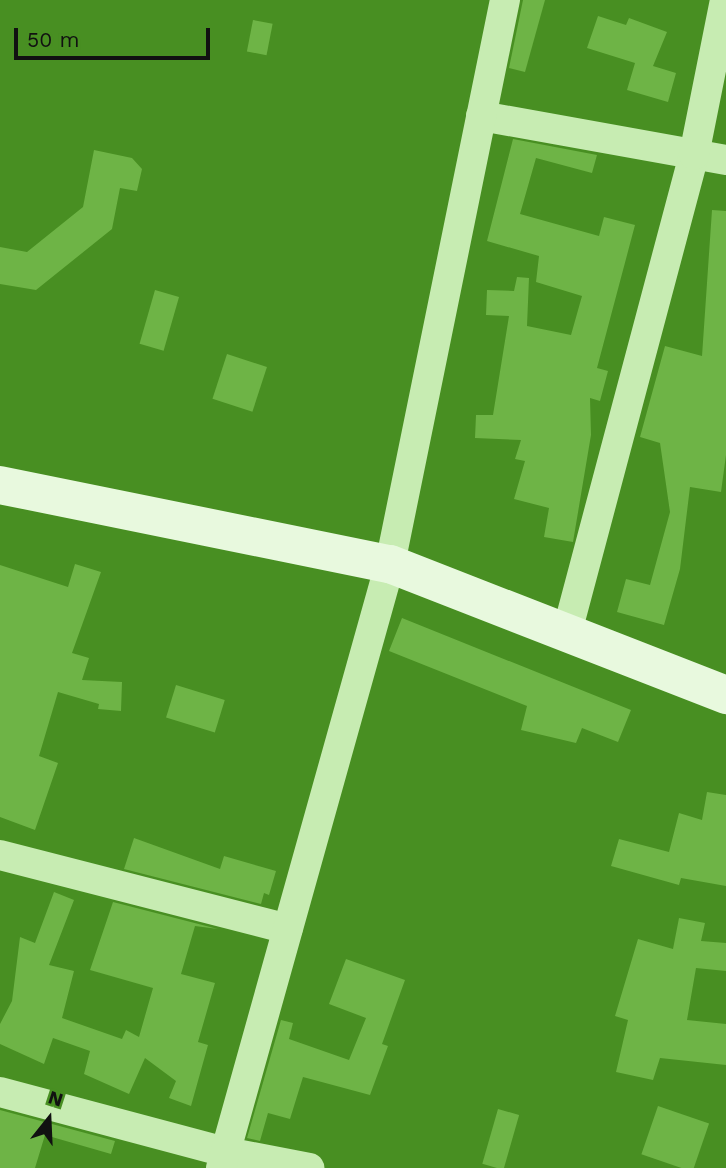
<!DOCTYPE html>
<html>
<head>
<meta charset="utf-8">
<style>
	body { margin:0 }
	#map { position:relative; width:726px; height:1168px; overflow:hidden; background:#488f22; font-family:"Work Sans",sans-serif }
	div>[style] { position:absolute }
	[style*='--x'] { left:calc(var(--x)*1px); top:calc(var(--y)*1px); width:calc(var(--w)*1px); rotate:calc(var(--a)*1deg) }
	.building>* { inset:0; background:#6eb446; transform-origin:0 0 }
	.street>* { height:30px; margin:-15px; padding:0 15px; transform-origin:15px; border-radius:15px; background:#c7ecb2 }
	.secondary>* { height:38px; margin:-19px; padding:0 19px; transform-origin:19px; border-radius:19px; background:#e8f9de }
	span { translate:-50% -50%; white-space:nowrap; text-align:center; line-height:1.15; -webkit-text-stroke:6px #488f22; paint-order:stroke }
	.north { position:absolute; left:14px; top:1084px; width:70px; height:70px; -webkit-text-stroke:5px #488f22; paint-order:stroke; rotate:18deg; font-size:19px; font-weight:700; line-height:28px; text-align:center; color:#111 }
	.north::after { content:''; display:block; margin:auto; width:24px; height:32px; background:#111; clip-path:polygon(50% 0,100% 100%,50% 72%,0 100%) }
	.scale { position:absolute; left:14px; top:28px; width:196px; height:32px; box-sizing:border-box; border:4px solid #111; border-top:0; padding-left:9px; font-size:21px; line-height:24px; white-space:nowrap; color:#111; -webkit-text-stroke:5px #488f22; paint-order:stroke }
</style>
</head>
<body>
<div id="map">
	<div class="building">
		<i style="clip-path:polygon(523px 0,545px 0,525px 72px,509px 68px)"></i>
		<i style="clip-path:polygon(598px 16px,626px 25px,629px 18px,667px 32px,653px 66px,676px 73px,668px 102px,627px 90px,635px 63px,587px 48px)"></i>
		<i style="left:253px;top:20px;width:20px;height:32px;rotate:11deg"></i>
		<i style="clip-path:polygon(513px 139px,597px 155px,592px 173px,536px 158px,520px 214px,599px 236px,604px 217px,635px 225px,597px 368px,608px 371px,600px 401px,590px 398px,591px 435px,573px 542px,544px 537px,549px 508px,514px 499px,525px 461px,515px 459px,521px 440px,475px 438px,476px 415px,493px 415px,509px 316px,486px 315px,487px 290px,514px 291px,517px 277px,529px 278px,527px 326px,571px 335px,582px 296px,536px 282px,539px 256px,487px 241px)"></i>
		<i style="clip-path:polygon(94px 150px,132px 158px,142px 169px,137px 191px,120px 188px,112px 229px,36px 290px,0 284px,0 247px,27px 252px,83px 207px)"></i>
		<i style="clip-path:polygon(712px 210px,726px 211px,726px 455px,721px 492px,690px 487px,680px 569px,664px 625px,617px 612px,626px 579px,650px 585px,670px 512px,660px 443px,640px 437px,665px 346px,702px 356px)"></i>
		<i style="left:155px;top:290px;width:25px;height:56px;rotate:16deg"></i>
		<i style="left:227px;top:354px;width:42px;height:47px;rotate:18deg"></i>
		<i style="clip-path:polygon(75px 564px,101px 572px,72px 653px,89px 658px,82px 680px,122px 682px,121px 711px,98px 709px,99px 704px,58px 692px,39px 756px,58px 763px,35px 830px,0 817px,0 565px,68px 587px)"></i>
		<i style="clip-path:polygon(402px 618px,631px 710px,618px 742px,582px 728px,576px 743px,521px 730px,527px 706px,389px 651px)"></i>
		<i style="left:176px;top:685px;width:51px;height:34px;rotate:17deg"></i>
		<i style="clip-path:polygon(707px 792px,726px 795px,726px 886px,681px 878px,679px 885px,611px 866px,619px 839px,669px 852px,679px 813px,702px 820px)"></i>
		<i style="clip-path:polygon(134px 838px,220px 869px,224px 856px,276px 871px,269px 895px,264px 893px,261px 904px,124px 869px)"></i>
		<i style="clip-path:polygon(54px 892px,74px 900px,49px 965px,74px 971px,62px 1018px,122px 1039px,126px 1030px,139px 1037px,153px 988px,90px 970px,113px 902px,218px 929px,195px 926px,181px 974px,215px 983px,198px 1042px,208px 1045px,191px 1106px,169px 1098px,176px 1081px,145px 1058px,129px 1094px,84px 1074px,90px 1051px,53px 1038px,44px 1064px,0 1044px,0 1024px,12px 1001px,20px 937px,35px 943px)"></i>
		<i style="clip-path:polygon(679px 918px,705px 923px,701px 941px,726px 943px,726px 971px,696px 968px,687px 1020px,726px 1024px,726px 1065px,660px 1058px,653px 1080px,616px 1072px,628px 1020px,615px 1016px,638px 939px,673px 949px)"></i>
		<i style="clip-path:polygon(346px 959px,405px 980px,382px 1044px,388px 1046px,370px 1095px,303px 1077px,290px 1119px,268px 1113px,260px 1141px,247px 1138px,281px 1020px,293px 1023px,289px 1039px,349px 1060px,366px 1018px,329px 1004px)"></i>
		<i style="left:658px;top:1106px;width:54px;height:51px;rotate:19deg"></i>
		<i style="left:498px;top:1109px;width:22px;height:57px;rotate:16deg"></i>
		<i style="clip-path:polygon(0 1110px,115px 1141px,111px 1154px,45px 1135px,35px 1168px,0 1168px)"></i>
	</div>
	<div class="street">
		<i style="--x:481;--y:116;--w:249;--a:10.2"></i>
		<i style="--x:567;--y:632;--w:494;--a:-75.1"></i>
		<i style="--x:694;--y:155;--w:158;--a:-78.7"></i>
		<i style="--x:0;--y:855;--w:297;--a:14.4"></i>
		<i style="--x:0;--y:1092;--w:234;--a:14.9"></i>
		<i style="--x:226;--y:1152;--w:85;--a:10.9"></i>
		<i style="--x:221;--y:1168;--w:627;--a:-74.37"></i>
		<i style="--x:390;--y:564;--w:576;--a:-78.48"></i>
	</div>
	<div class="secondary">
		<i style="--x:0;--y:485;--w:398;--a:11.5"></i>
		<i style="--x:390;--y:564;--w:361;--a:21.3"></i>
	</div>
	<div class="north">N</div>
	<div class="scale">50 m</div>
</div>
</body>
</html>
